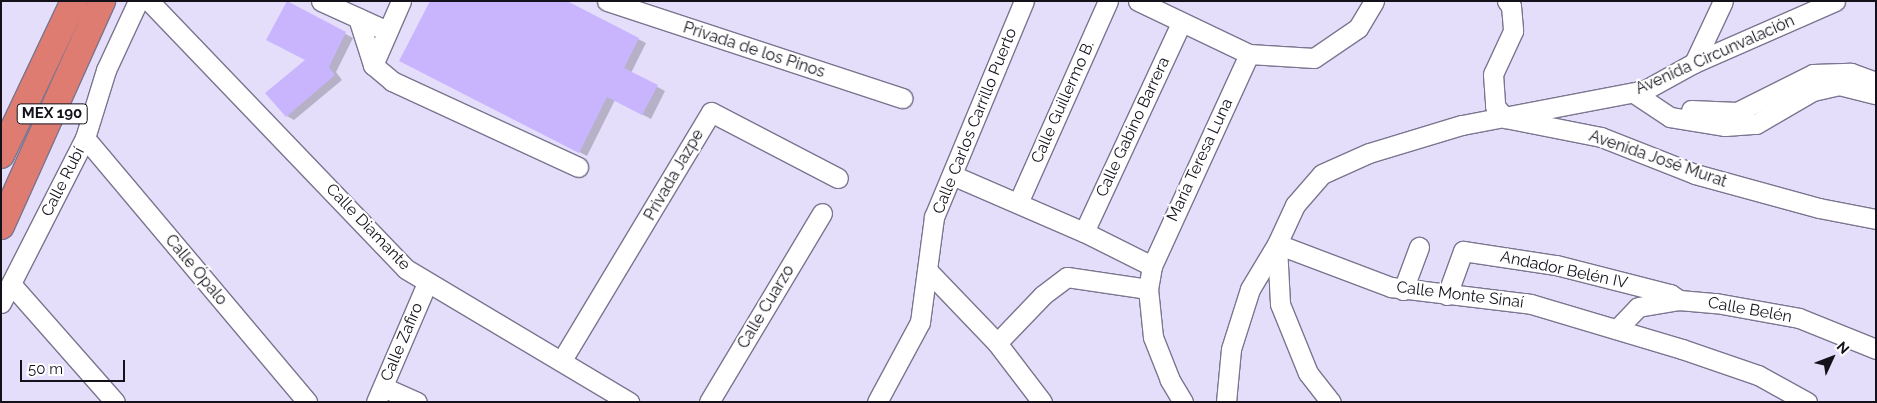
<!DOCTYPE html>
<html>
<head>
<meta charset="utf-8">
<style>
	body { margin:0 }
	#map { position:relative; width:1877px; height:403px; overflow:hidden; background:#e5defb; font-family:Raleway,sans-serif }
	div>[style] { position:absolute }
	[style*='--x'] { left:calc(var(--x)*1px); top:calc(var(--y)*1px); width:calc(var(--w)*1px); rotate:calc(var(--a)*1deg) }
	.shadow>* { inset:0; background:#0003 }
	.building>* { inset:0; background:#c9b5fe }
	.roads { filter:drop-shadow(1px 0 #7b758f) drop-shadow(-1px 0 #7b758f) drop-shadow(0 1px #7b758f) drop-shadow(0 -1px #7b758f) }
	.minor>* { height:19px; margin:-9.5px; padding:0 9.5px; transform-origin:9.5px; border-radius:9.5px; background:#fff }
	.highway>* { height:26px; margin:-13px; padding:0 13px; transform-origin:13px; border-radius:13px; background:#df7c71 }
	span { translate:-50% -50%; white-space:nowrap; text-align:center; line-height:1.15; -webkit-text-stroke:4px #fff; paint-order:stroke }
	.shield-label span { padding:1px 4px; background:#fff; border:1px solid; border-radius:4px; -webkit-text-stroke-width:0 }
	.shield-label { font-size:15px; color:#14111b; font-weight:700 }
	.street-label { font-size:16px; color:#14111b }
	.frame { position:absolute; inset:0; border:2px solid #14111b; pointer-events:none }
	.north { position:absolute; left:1807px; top:333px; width:50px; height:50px; -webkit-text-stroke:4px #fff; paint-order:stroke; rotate:47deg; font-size:14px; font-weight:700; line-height:20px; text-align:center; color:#14111b }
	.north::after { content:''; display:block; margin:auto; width:18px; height:22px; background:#14111b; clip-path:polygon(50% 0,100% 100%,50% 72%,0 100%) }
	.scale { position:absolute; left:20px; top:360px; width:105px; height:22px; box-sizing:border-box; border:2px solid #14111b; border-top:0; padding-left:6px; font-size:15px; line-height:18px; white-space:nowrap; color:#14111b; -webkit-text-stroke:4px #fff; paint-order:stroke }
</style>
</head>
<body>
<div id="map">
	<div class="shadow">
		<i style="clip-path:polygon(286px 2px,353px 38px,336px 72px,342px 80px,294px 120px,287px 116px,307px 60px)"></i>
		<i style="clip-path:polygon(638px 39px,646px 43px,631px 73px,665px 91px,651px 119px,615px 100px,587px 156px,409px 65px)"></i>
	</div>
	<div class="building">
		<i style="clip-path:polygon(287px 1px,346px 32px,329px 67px,335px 75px,286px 117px,265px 93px,305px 60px,266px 40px)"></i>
		<i style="clip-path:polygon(430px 1px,567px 1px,639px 38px,624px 68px,658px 85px,642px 115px,607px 97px,579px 153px,399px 61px)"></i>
	</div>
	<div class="roads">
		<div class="minor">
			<i style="--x:149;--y:1;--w:371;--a:46.2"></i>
			<i style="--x:406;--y:269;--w:260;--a:30.8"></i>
			<i style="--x:321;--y:1;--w:72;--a:24.4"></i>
			<i style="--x:401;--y:1;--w:70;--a:113.6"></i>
			<i style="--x:373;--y:65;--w:25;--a:40"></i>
			<i style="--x:392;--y:81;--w:205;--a:24.8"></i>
			<i style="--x:607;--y:1;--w:311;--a:18.2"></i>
			<i style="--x:1138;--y:1;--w:123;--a:25.5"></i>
			<i style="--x:1249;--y:54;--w:65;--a:3.5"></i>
			<i style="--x:1314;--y:58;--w:53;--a:-34.3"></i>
			<i style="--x:1358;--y:28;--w:31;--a:-59"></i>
			<i style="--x:1507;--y:1;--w:6;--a:51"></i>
			<i style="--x:1511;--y:6;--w:25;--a:85"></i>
			<i style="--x:1513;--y:31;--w:47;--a:114.9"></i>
			<i style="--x:1493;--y:74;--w:32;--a:86"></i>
			<i style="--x:1495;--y:106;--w:16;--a:50"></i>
			<i style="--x:1505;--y:118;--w:98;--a:11.2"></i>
			<i style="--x:1601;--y:137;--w:101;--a:21.5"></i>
			<i style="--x:1695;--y:174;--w:129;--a:15.3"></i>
			<i style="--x:1819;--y:208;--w:58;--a:10.9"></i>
			<i style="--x:358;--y:18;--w:49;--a:72.3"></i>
			<i style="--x:1694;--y:63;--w:68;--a:-64.9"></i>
			<i style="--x:1634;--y:93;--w:43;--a:33.7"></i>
			<i style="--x:1670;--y:117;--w:56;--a:9.3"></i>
			<i style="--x:1725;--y:126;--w:31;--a:-4"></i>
			<i style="--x:1756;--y:124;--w:66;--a:-30.1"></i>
			<i style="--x:1813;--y:91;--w:27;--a:-13"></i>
			<i style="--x:1839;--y:85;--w:38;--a:14"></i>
			<i style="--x:1691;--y:110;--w:46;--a:2.5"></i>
			<i style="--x:1737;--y:112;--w:85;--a:-26.6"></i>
			<i style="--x:1813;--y:74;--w:38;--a:-2"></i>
			<i style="--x:1851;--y:73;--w:27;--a:20"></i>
			<i style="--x:85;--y:138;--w:345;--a:49.9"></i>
			<i style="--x:952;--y:175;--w:144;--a:23.4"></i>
			<i style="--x:1084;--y:232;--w:76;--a:26.6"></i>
			<i style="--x:1018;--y:203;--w:221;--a:-66"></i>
			<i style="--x:1084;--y:232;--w:230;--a:-65.1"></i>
			<i style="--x:1277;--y:244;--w:122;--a:20.7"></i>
			<i style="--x:1391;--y:287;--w:141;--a:6.9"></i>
			<i style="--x:1531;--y:304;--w:158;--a:16.6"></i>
			<i style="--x:1682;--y:349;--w:80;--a:18.9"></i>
			<i style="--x:1758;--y:375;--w:56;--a:28.9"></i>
			<i style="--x:1277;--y:246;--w:58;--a:87"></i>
			<i style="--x:1280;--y:304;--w:74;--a:67.9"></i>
			<i style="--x:1308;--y:373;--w:37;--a:52"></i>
			<i style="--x:928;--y:271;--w:100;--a:46.2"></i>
			<i style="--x:997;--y:343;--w:74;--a:52.7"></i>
			<i style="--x:11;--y:284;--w:157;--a:48.6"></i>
			<i style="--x:1403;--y:290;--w:46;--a:-69.6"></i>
			<i style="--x:1447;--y:295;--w:47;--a:-70"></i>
			<i style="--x:1463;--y:251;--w:94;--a:8.6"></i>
			<i style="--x:1556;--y:265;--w:118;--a:14.3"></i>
			<i style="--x:1670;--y:294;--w:11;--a:34"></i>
			<i style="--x:1;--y:303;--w:185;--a:-63"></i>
			<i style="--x:85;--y:138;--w:71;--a:-72.8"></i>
			<i style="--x:106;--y:70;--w:76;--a:-65.1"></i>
			<i style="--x:1617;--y:329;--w:30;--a:-46"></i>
			<i style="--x:1638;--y:307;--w:42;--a:-9.7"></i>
			<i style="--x:1679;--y:300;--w:37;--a:5"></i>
			<i style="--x:1716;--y:303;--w:84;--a:10.2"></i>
			<i style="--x:1799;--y:318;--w:83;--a:21.9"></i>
			<i style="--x:997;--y:343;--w:66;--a:-46.2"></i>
			<i style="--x:1043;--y:295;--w:30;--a:-37"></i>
			<i style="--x:1067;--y:277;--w:82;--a:8.4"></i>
			<i style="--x:562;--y:360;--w:289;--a:-59"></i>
			<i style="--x:711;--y:112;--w:143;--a:27.5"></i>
			<i style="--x:383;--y:387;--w:37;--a:24"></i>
			<i style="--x:376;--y:402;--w:129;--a:-66.8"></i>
			<i style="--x:709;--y:402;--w:220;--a:-59.1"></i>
			<i style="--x:877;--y:402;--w:91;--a:-61.7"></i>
			<i style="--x:920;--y:322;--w:106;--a:-82.4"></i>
			<i style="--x:934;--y:217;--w:234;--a:-67.4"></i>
			<i style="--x:1183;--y:402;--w:26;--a:-121"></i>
			<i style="--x:1170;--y:380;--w:46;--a:-111.6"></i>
			<i style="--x:1153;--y:337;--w:48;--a:-95.9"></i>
			<i style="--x:1148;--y:289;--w:23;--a:-80"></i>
			<i style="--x:1152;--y:266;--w:233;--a:-65.4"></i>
			<i style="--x:1226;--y:402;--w:53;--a:-84.6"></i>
			<i style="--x:1231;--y:349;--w:63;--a:-72.4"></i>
			<i style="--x:1250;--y:289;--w:52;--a:-59"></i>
			<i style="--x:1277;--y:244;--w:43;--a:-65.2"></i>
			<i style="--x:1295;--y:205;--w:41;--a:-48.9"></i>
			<i style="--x:1322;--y:174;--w:51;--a:-24.1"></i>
			<i style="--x:1369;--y:153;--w:97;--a:-16.8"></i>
			<i style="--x:1462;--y:125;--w:186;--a:-10.8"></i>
			<i style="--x:1645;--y:90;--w:56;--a:-28.9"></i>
			<i style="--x:1694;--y:63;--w:154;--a:-23.7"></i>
		</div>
		<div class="highway">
			<i style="--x:1;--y:155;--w:170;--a:-64.6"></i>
			<i style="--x:1;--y:226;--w:247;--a:-65.8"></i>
		</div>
	</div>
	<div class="shield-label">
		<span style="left:52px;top:114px">MEX 190</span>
	</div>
	<div class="street-label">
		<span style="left:754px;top:50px;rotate:18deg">Privada de los Pinos</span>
		<span style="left:1715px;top:55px;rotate:-24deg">Avenida Circunvalación</span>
		<span style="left:1063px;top:102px;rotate:-66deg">Calle Guillermo B.</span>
		<span style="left:975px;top:121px;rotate:-68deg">Calle Carlos Carrillo Puerto</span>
		<span style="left:1133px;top:127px;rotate:-65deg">Calle Gabino Barrera</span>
		<span style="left:1658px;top:159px;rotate:19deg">Avenida José Murat</span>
		<span style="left:1200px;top:160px;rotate:-65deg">María Teresa Luna</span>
		<span style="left:674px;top:175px;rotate:-60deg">Privada Jazpe</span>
		<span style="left:63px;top:182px;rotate:-63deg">Calle Rubí</span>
		<span style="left:368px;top:227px;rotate:46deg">Calle Diamante</span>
		<span style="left:196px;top:270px;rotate:50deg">Calle Ópalo</span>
		<span style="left:1564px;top:270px;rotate:12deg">Andador Belén IV</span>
		<span style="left:1460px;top:295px;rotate:7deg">Calle Monte Sinaí</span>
		<span style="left:766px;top:307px;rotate:-59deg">Calle Cuarzo</span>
		<span style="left:1750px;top:310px;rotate:10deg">Calle Belén</span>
		<span style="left:402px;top:342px;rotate:-67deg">Calle Zafiro</span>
	</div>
	<div class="frame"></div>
	<div class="north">N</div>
	<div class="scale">50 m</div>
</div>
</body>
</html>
